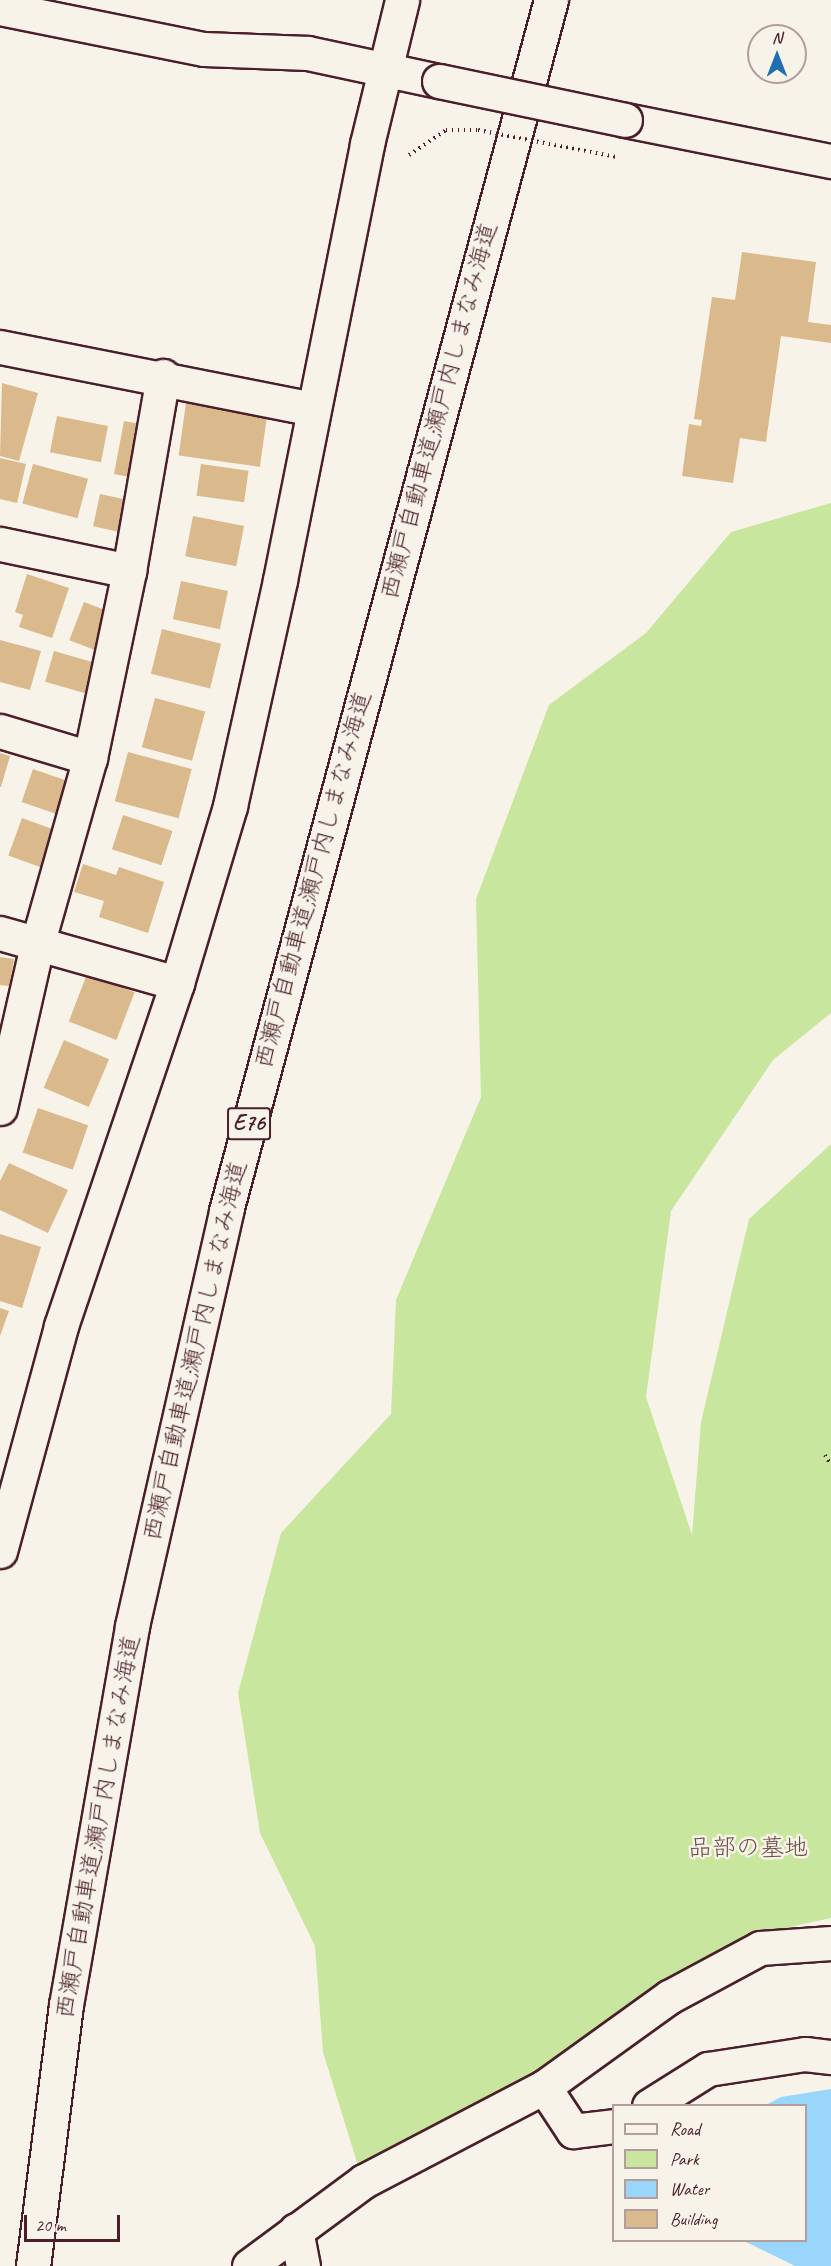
<!DOCTYPE html>
<html>
<head>
<meta charset="utf-8">
<style>
	body { margin:0 }
	#map { position:relative; width:831px; height:2266px; overflow:hidden; background:#f7f3e8; font-family:Caveat,"Klee One",sans-serif }
	div>[style] { position:absolute }
	[style*='--x'] { left:calc(var(--x)*1px); top:calc(var(--y)*1px); width:calc(var(--w)*1px); rotate:calc(var(--a)*1deg) }
	.green>* { inset:0; background:#c8e69e }
	.water>* { inset:0; background:#9ad5fb }
	.building>* { inset:0; background:#daba8d; transform-origin:0 0 }
	.path>* { height:4px; margin-top:-2px; transform-origin:0; background:repeating-linear-gradient(90deg,#4a1f2b 0 1.5px,transparent 0 6px) }
	.roads { filter:drop-shadow(2px 0 #4a1f2b) drop-shadow(-2px 0 #4a1f2b) drop-shadow(0 2px #4a1f2b) drop-shadow(0 -2px #4a1f2b) }
	.minor>* { height:33px; margin:-16.5px; padding:0 16.5px; transform-origin:16.5px; border-radius:16.5px; background:#f7f3e8 }
	.highway>* { height:33px; margin:-16.5px; padding:0 16.5px; transform-origin:16.5px; border-radius:16.5px; background:#f7f3e8 }
	.path-bridge>* { height:4px; margin-top:-2px; transform-origin:0; background:repeating-linear-gradient(90deg,#4a1f2b 0 1.5px,transparent 0 6px) }
	.bridges { filter:drop-shadow(2px 0 #4a1f2b) drop-shadow(-2px 0 #4a1f2b) drop-shadow(0 2px #4a1f2b) drop-shadow(0 -2px #4a1f2b) }
	.minor-bridge>* { height:33px; margin:-16.5px; padding:0 16.5px; transform-origin:16.5px; border-radius:16.5px; background:#f7f3e8 }
	span { translate:-50% -50%; white-space:nowrap; text-align:center; line-height:1.15; -webkit-text-stroke:5px #f7f3e8; paint-order:stroke }
	.shield-label span { padding:2px 4px; background:#f7f3e8; border:2px solid; border-radius:4px; -webkit-text-stroke-width:0 }
	.shield-label { font-size:22px; color:#4a1f2b; font-weight:700 }
	.street-label { font-size:24px; color:#4a1f2b }
	.park-label { font-size:24px; color:#6a5148 }
	.legend { position:absolute; left:612px; top:2104px; width:195px; height:138px; box-sizing:border-box; background:#f7f3e8; border:2px solid #b29e9c; margin:0; padding:8px 10px; list-style:none; font-size:18px; color:#4a1f2b }
	.legend li { display:flex; align-items:center; gap:12px; height:30px }
	.legend b { width:30px; border:2px solid #b29e9c }
	.north { position:absolute; left:747px; top:24px; width:60px; height:60px; box-sizing:border-box; background:#f7f3e8; border:2px solid #b29e9c; border-radius:50%; rotate:0deg; font-size:16px; font-weight:700; line-height:24px; text-align:center; color:#4a1f2b }
	.north::after { content:''; display:block; margin:auto; width:21px; height:27px; background:#1f6fb2; clip-path:polygon(50% 0,100% 100%,50% 72%,0 100%) }
	.scale { position:absolute; left:24px; top:2215px; width:96px; height:27px; box-sizing:border-box; border:3px solid #4a1f2b; border-top:0; padding-left:8px; font-size:18px; line-height:21px; white-space:nowrap; color:#4a1f2b; -webkit-text-stroke:4px #f7f3e8; paint-order:stroke }
</style>
</head>
<body>
<div id="map">
	<div class="green">
		<i style="clip-path:polygon(831px 503px,831px 1013px,773px 1060px,671px 1211px,646px 1397px,692px 1535px,701px 1422px,749px 1219px,831px 1144px,831px 1918px,759px 1934px,539px 2071px,359px 2169px,323px 2052px,315px 1946px,260px 1833px,238px 1693px,281px 1533px,391px 1414px,396px 1300px,481px 1097px,476px 899px,549px 705px,646px 633px,731px 532px)"></i>
	</div>
	<div class="water">
		<i style="clip-path:polygon(831px 2089px,831px 2266px,795px 2266px,744px 2241px,806px 2240px,806px 2106px,766px 2105px,781px 2097px)"></i>
	</div>
	<div class="building">
		<i style="clip-path:polygon(742px 252px,816px 262px,808px 322px,831px 325px,831px 343px,781px 336px,766px 442px,740px 438px,733px 483px,682px 476px,689px 424px,701px 426px,702px 420px,694px 419px,712px 297px,735px 300px)"></i>
		<i style="clip-path:polygon(2px 383px,38px 393px,19px 461px,0 456px)"></i>
		<i style="left:186px;top:403px;width:82px;height:53px;rotate:8deg"></i>
		<i style="left:57px;top:416px;width:52px;height:37px;rotate:11deg"></i>
		<i style="clip-path:polygon(124px 421px,162px 428px,135px 478px,114px 474px)"></i>
		<i style="clip-path:polygon(0 458px,26px 464px,17px 503px,0 499px)"></i>
		<i style="left:33px;top:464px;width:57px;height:41px;rotate:15deg"></i>
		<i style="left:201px;top:464px;width:48px;height:32px;rotate:8deg"></i>
		<i style="left:100px;top:494px;width:51px;height:33px;rotate:12deg"></i>
		<i style="left:193px;top:516px;width:52px;height:41px;rotate:11deg"></i>
		<i style="clip-path:polygon(27px 574px,69px 588px,52px 638px,19px 627px,23px 615px,15px 612px)"></i>
		<i style="left:181px;top:581px;width:48px;height:39px;rotate:12deg"></i>
		<i style="left:84px;top:602px;width:44px;height:41px;rotate:21deg"></i>
		<i style="left:162px;top:629px;width:61px;height:46px;rotate:14deg"></i>
		<i style="clip-path:polygon(0 640px,41px 651px,30px 690px,0 682px)"></i>
		<i style="left:54px;top:651px;width:48px;height:32px;rotate:16deg"></i>
		<i style="left:155px;top:698px;width:52px;height:51px;rotate:15deg"></i>
		<i style="left:128px;top:752px;width:66px;height:51px;rotate:15deg"></i>
		<i style="clip-path:polygon(0 753px,10px 756px,1px 787px,0 787px)"></i>
		<i style="left:33px;top:769px;width:42px;height:35px;rotate:19deg"></i>
		<i style="left:123px;top:815px;width:52px;height:36px;rotate:18deg"></i>
		<i style="left:22px;top:818px;width:38px;height:40px;rotate:20deg"></i>
		<i style="clip-path:polygon(83px 864px,116px 875px,119px 867px,164px 882px,148px 933px,99px 917px,104px 901px,74px 892px)"></i>
		<i style="clip-path:polygon(0 957px,14px 959px,9px 986px,0 985px)"></i>
		<i style="left:87px;top:974px;width:51px;height:51px;rotate:21deg"></i>
		<i style="left:64px;top:1040px;width:49px;height:52px;rotate:23deg"></i>
		<i style="left:38px;top:1108px;width:53px;height:47px;rotate:19deg"></i>
		<i style="clip-path:polygon(9px 1163px,68px 1190px,48px 1233px,0 1210px,0 1181px)"></i>
		<i style="clip-path:polygon(0 1234px,41px 1247px,22px 1308px,0 1301px)"></i>
		<i style="clip-path:polygon(0 1308px,9px 1311px,0 1336px)"></i>
	</div>
	<div class="path">
		<i style="--x:825;--y:1455;--w:12;--a:59"></i>
	</div>
	<div class="roads">
		<div class="minor">
			<i style="--x:0;--y:8;--w:208;--a:11.4"></i>
			<i style="--x:204;--y:49;--w:104;--a:2.2"></i>
			<i style="--x:308;--y:53;--w:134;--a:12.1"></i>
			<i style="--x:625;--y:120;--w:210;--a:11.3"></i>
			<i style="--x:0;--y:347;--w:319;--a:11.2"></i>
			<i style="--x:0;--y:544;--w:132;--a:11.8"></i>
			<i style="--x:0;--y:731;--w:94;--a:16.7"></i>
			<i style="--x:0;--y:933;--w:184;--a:15.8"></i>
			<i style="--x:0;--y:1108;--w:167;--a:-77.2"></i>
			<i style="--x:37;--y:945;--w:194;--a:-74.2"></i>
			<i style="--x:90;--y:758;--w:191;--a:-78.2"></i>
			<i style="--x:129;--y:571;--w:198;--a:-80.1"></i>
			<i style="--x:0;--y:1551;--w:233;--a:-74.8"></i>
			<i style="--x:61;--y:1326;--w:362;--a:-71.3"></i>
			<i style="--x:177;--y:983;--w:185;--a:-73.3"></i>
			<i style="--x:230;--y:806;--w:231;--a:-77.5"></i>
			<i style="--x:280;--y:580;--w:445;--a:-78.7"></i>
			<i style="--x:367;--y:144;--w:148;--a:-76.3"></i>
			<i style="--x:544;--y:2087;--w:53;--a:56.6"></i>
			<i style="--x:573;--y:2131;--w:41;--a:-7"></i>
			<i style="--x:649;--y:2106;--w:70;--a:-32.1"></i>
			<i style="--x:708;--y:2069;--w:98;--a:-8.8"></i>
			<i style="--x:805;--y:2054;--w:26;--a:7"></i>
			<i style="--x:296;--y:2230;--w:37;--a:79"></i>
			<i style="--x:249;--y:2266;--w:143;--a:-36.5"></i>
			<i style="--x:364;--y:2181;--w:203;--a:-27.6"></i>
			<i style="--x:544;--y:2087;--w:154;--a:-35.8"></i>
			<i style="--x:669;--y:1997;--w:103;--a:-28.3"></i>
			<i style="--x:760;--y:1948;--w:71;--a:-4"></i>
		</div>
		<div class="highway">
			<i style="--x:33;--y:2266;--w:263;--a:-82.8"></i>
			<i style="--x:66;--y:2005;--w:385;--a:-80.1"></i>
			<i style="--x:132;--y:1626;--w:426;--a:-77.2"></i>
			<i style="--x:226;--y:1211;--w:1254;--a:-74.98"></i>
		</div>
	</div>
	<div class="path-bridge">
		<i style="--x:409;--y:155;--w:45;--a:-34"></i>
		<i style="--x:446;--y:130;--w:32;--a:0"></i>
		<i style="--x:478;--y:130;--w:142;--a:11"></i>
	</div>
	<div class="bridges">
		<div class="minor-bridge">
			<i style="--x:439;--y:81;--w:190;--a:11.8"></i>
		</div>
	</div>
	<div class="shield-label">
		<span style="left:249px;top:1124px">E76</span>
	</div>
	<div class="street-label">
		<span style="left:439px;top:411px;rotate:-75deg">西瀬戸自動車道;瀬戸内しまなみ海道</span>
		<span style="left:313px;top:880px;rotate:-75deg">西瀬戸自動車道;瀬戸内しまなみ海道</span>
		<span style="left:195px;top:1351px;rotate:-77deg">西瀬戸自動車道;瀬戸内しまなみ海道</span>
		<span style="left:98px;top:1827px;rotate:-80deg">西瀬戸自動車道;瀬戸内しまなみ海道</span>
	</div>
	<div class="park-label">
		<span style="left:748px;top:1848px">品部の墓地</span>
	</div>
	<ul class="legend">
	<li><b style="height:8px;background:#f7f3e8"></b>Road</li>
	<li><b style="height:16px;background:#c8e69e"></b>Park</li>
	<li><b style="height:16px;background:#9ad5fb"></b>Water</li>
	<li><b style="height:16px;background:#daba8d"></b>Building</li>
	</ul>
	<div class="north">N</div>
	<div class="scale">20 m</div>
</div>
</body>
</html>
